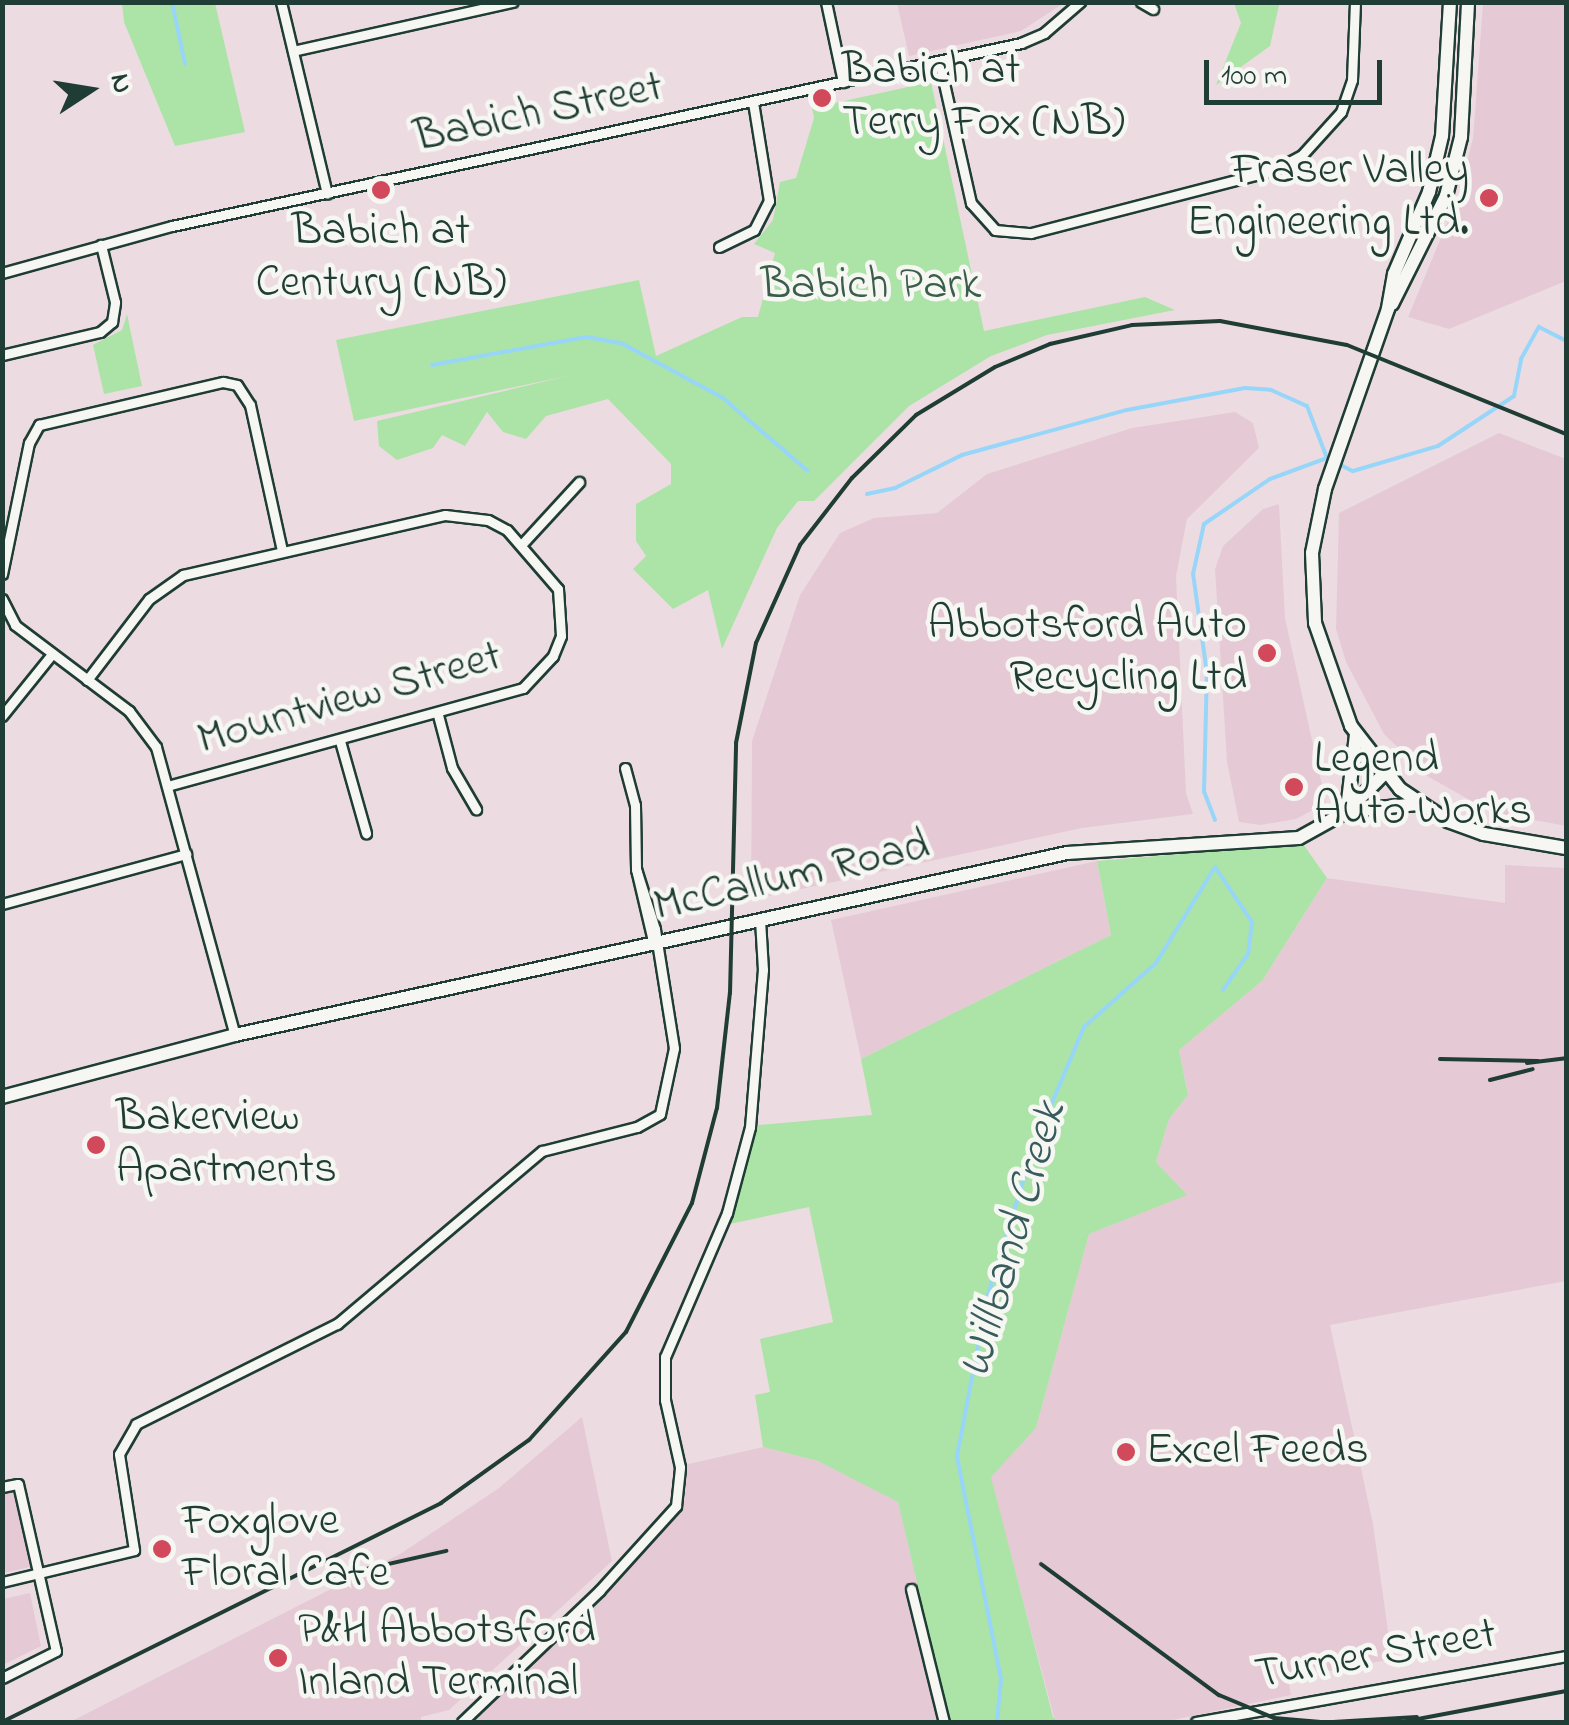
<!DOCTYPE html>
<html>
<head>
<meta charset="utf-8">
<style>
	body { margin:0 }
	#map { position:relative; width:1569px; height:1725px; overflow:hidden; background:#ecdce2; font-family:"Indie Flower",sans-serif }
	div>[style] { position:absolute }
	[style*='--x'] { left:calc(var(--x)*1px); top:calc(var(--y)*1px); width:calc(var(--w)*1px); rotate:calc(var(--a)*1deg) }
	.built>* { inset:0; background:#e5cad6 }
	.green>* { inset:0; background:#ace3a6 }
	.stream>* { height:4px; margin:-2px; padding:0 2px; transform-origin:2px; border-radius:2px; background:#97d6f8 }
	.roads { filter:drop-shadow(2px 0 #1f3d34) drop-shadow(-2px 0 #1f3d34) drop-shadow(0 2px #1f3d34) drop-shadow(0 -2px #1f3d34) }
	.street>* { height:9px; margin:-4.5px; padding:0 4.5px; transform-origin:4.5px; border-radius:4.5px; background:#f6f6f2 }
	.secondary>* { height:12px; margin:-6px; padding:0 6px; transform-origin:6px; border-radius:6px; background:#f6f6f2 }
	.rail>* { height:4px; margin:-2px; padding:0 2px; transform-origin:2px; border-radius:2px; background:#1f3d34 }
	.dots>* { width:28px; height:28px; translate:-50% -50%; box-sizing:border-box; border:5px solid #f6f6f2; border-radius:50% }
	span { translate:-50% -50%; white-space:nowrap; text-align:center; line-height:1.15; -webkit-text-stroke:9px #f6f6f2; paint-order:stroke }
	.poi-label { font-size:45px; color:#1f3d34 }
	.left { translate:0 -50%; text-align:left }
	.right { translate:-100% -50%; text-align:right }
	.street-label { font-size:45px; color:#1f3d34 }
	.park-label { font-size:45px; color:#3b5e4b }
	.water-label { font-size:48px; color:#375c5b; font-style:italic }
	.frame { position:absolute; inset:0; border:5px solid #1f3d34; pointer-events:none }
	.north { position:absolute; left:40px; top:40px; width:100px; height:100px; -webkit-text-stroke:8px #f6f6f2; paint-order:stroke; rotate:78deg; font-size:28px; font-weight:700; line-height:40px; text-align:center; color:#1f3d34 }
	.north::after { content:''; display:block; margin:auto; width:35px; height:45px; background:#1f3d34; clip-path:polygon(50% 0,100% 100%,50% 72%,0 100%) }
	.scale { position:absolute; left:1204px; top:60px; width:178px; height:45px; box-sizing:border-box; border:5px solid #1f3d34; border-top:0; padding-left:12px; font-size:30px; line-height:35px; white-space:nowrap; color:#1f3d34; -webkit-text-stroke:8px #f6f6f2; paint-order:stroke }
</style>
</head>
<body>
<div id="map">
	<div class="built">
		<i style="clip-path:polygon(897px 3px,897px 2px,1064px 3px,1021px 31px,909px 56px)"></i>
		<i style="clip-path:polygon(1483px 3px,1566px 3px,1566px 281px,1449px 329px,1408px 317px,1458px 197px,1473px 138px)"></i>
		<i style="clip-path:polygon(1235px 412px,1253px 423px,1259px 448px,1187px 519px,1176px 576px,1186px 793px,1193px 814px,1082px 828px,751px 900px,752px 741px,800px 595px,840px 533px,874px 518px,937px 513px,987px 474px,1132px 428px)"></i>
		<i style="clip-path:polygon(1499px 433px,1566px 459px,1566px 826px,1491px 812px,1427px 776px,1384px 734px,1346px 662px,1336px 629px,1339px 513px)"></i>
		<i style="clip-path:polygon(1279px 504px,1285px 618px,1326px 803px,1296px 819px,1261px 825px,1239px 822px,1227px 762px,1215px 569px,1223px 546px,1263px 509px)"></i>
		<i style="clip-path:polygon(1097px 861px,1111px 935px,861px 1059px,831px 920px)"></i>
		<i style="clip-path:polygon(1505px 865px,1566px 868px,1566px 1281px,1330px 1325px,1373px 1524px,1392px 1659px,1288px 1679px,1291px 1695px,1164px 1722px,1061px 1722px,1054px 1717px,990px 1477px,1036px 1428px,1089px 1234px,1186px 1195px,1156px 1162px,1169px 1119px,1188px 1095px,1179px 1050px,1262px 981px,1327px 878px,1505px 903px)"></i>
		<i style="clip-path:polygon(582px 1417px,612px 1561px,449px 1710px,421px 1717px,421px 1722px,70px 1722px,400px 1554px,499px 1488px)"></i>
		<i style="clip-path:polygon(763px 1447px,818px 1461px,898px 1501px,950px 1722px,471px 1722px,669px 1524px,680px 1507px,684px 1465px)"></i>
		<i style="clip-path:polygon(16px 1487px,35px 1566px,3px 1573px,2px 1490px)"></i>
		<i style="clip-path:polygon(30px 1593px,41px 1646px,3px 1665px,3px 1599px)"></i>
	</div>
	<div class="green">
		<i style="clip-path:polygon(122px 3px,215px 3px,245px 132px,175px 146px,124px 22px)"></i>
		<i style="clip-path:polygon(1234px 3px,1279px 5px,1270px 46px,1216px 85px,1241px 23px)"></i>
		<i style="clip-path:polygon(931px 82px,984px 331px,1145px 297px,1175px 310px,1047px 335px,991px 356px,909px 406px,814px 501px,798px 501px,777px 528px,722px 649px,708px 590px,673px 609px,633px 569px,646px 556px,636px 541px,636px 504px,671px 484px,671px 464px,608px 399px,546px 416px,526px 439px,503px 432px,487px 412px,465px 446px,442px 435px,433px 448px,397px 460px,379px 446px,377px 421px,572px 375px,354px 421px,336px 340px,639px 280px,656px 356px,742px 317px,758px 317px,775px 253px,754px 244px,773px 220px,780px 182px,796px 178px,814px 118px,811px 102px,821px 106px)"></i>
		<i style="clip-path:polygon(127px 314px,142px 386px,104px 394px,93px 345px,122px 330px)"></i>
		<i style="clip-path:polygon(1303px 844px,1327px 878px,1262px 981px,1179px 1050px,1188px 1095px,1169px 1119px,1156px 1162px,1187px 1195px,1089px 1234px,1036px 1428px,991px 1477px,1053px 1717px,1061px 1722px,950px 1722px,898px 1502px,818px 1461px,763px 1447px,755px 1395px,770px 1392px,760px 1339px,833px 1322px,809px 1207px,725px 1225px,758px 1125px,872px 1115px,861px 1059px,1111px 935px,1097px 861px)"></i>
	</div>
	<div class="stream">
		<i style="--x:172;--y:2;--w:63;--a:78.2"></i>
		<i style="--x:432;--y:365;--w:157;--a:-10.3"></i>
		<i style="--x:586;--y:337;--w:36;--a:10"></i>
		<i style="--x:621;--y:343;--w:116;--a:28.3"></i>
		<i style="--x:723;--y:398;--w:112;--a:40.7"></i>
		<i style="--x:867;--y:494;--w:29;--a:-12"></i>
		<i style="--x:895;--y:488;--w:75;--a:-26.2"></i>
		<i style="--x:962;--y:455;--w:171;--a:-15.3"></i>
		<i style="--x:1127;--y:410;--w:120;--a:-10.6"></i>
		<i style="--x:1245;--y:388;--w:26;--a:4"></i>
		<i style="--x:1271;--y:390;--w:39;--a:24"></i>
		<i style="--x:1307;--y:406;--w:56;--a:69"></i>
		<i style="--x:1215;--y:820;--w:30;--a:-111"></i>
		<i style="--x:1204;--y:792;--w:119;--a:-88.6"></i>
		<i style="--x:1207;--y:673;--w:100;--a:-98"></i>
		<i style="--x:1193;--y:574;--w:51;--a:-77.6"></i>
		<i style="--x:1204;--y:524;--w:80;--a:-34.3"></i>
		<i style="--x:1270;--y:479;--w:61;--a:-20.2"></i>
		<i style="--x:1327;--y:458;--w:29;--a:27"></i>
		<i style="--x:1353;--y:471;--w:89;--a:-16.4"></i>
		<i style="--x:1438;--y:446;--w:91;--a:-33.3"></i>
		<i style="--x:1514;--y:396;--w:38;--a:-79"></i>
		<i style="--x:1521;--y:359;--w:37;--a:-61"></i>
		<i style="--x:1539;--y:327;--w:30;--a:27"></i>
		<i style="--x:997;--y:1722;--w:43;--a:-84.7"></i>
		<i style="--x:1001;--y:1679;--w:227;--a:-101.2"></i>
		<i style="--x:957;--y:1456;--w:161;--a:-79.2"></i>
		<i style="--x:987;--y:1298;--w:162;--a:-72.8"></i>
		<i style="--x:1035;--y:1143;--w:126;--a:-67.1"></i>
		<i style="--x:1084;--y:1027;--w:96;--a:-41.6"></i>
		<i style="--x:1156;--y:963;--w:113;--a:-58.4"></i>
		<i style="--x:1215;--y:867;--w:66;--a:56.1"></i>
		<i style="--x:1252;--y:922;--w:32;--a:97"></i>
		<i style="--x:1248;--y:954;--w:44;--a:124.8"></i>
	</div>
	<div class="roads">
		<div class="street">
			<i style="--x:281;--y:2;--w:197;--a:76.5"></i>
			<i style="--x:826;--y:2;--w:82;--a:78"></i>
			<i style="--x:1141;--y:2;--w:14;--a:30"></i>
			<i style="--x:293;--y:51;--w:225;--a:-12.6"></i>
			<i style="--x:939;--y:61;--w:146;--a:77.3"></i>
			<i style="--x:971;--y:203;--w:36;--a:48"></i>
			<i style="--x:995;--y:230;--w:36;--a:5"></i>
			<i style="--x:1031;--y:233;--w:251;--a:-14.5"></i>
			<i style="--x:1274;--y:170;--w:32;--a:-28"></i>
			<i style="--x:1302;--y:155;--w:58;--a:-47.8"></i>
			<i style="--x:1341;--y:112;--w:34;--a:-71"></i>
			<i style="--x:1352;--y:80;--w:78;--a:-87.8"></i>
			<i style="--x:719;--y:247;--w:39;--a:-26"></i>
			<i style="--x:754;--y:230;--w:33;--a:-63"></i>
			<i style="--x:769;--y:201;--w:100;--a:-99.2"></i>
			<i style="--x:2;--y:273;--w:176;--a:-15.5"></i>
			<i style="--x:172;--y:226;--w:868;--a:-12.16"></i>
			<i style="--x:1021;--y:43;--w:25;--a:-23"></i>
			<i style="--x:1044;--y:33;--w:48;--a:-40.7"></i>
			<i style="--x:2;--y:355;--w:101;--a:-13.2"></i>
			<i style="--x:100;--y:332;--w:16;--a:-40"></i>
			<i style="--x:112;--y:322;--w:20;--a:-81"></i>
			<i style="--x:115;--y:302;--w:59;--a:-103.8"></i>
			<i style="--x:523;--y:543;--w:83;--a:-47.4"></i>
			<i style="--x:2;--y:574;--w:134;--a:-78.4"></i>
			<i style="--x:29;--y:443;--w:21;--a:-61"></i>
			<i style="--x:39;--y:425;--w:189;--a:-13.2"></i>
			<i style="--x:223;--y:382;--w:14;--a:12"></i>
			<i style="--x:237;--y:385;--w:24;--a:57"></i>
			<i style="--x:250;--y:405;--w:149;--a:77.6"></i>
			<i style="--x:2;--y:599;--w:29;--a:63"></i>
			<i style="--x:15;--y:625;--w:143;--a:37"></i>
			<i style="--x:129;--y:711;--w:45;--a:53.1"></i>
			<i style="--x:156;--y:747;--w:299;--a:74.7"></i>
			<i style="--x:87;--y:680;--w:102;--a:-52.6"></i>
			<i style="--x:149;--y:599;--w:42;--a:-35.2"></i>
			<i style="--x:183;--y:575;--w:269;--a:-12.9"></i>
			<i style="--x:445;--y:515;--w:43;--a:6.6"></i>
			<i style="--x:488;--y:520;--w:21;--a:28"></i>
			<i style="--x:507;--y:530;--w:78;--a:49.2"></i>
			<i style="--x:558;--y:589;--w:47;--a:86.3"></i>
			<i style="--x:561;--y:636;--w:22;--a:112"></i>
			<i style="--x:553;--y:656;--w:44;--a:133.2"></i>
			<i style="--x:523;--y:688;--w:368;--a:164.6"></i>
			<i style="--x:438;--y:715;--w:55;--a:75.2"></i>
			<i style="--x:452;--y:768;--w:48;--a:59.7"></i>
			<i style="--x:2;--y:716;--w:80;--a:-51.1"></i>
			<i style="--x:340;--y:741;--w:96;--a:74.2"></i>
			<i style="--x:625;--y:768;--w:38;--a:75"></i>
			<i style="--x:635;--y:805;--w:64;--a:89.1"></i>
			<i style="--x:2;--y:904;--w:191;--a:-15.2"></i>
			<i style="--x:2;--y:1487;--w:16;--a:-11"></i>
			<i style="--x:18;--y:1484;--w:171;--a:77.2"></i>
			<i style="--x:56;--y:1651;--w:60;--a:153.4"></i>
			<i style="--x:2;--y:1582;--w:136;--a:-13.6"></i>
			<i style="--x:134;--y:1550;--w:97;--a:-98.9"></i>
			<i style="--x:119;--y:1454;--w:34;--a:-60"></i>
			<i style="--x:136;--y:1424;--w:225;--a:-26.5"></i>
			<i style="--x:337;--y:1324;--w:268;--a:-40.2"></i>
			<i style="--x:542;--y:1151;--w:98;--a:-14.2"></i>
			<i style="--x:637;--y:1127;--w:26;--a:-29"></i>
			<i style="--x:660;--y:1114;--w:67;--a:-78"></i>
			<i style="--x:674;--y:1048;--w:121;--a:-99.1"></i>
			<i style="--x:655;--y:929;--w:63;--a:-107.6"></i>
			<i style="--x:636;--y:869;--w:78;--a:76.7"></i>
			<i style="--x:911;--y:1589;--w:137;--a:76.1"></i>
			<i style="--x:462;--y:1722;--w:190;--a:-43.7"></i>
			<i style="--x:599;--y:1591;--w:115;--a:-47.8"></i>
			<i style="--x:676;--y:1506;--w:39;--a:-84"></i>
			<i style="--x:680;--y:1467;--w:69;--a:-102.6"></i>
			<i style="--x:665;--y:1400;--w:43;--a:-90"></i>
			<i style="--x:665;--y:1357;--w:157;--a:-66.7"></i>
			<i style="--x:727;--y:1213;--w:89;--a:-75"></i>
			<i style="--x:750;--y:1127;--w:158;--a:-85.3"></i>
			<i style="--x:763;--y:970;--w:50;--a:-93.4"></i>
			<i style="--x:1196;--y:1722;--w:376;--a:-10.1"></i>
		</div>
		<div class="secondary">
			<i style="--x:1450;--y:2;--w:134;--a:93.4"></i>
			<i style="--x:1442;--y:136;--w:57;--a:103.1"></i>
			<i style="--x:1429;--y:192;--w:89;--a:113.1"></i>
			<i style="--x:1394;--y:274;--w:36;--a:100"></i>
			<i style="--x:1388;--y:309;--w:191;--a:109.3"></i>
			<i style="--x:1325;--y:489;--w:65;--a:101.5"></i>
			<i style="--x:1312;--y:553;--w:70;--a:87.5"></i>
			<i style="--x:1315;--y:623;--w:109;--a:70.7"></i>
			<i style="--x:1351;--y:726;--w:80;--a:52.1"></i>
			<i style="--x:1400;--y:789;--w:58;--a:33.7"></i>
			<i style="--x:1448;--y:821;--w:38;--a:20"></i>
			<i style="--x:1484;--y:834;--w:83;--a:9.7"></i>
			<i style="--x:1392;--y:304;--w:121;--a:-63.4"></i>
			<i style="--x:1446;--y:196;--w:61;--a:-75.7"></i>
			<i style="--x:1461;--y:137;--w:135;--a:-87"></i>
			<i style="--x:1347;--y:809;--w:75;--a:-83.1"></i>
			<i style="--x:1349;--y:811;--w:69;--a:-5.8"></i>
			<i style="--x:2;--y:1097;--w:241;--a:-14.9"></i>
			<i style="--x:235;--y:1035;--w:852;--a:-12.34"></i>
			<i style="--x:1067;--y:853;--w:232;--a:-3.7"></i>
			<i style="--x:1299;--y:838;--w:54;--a:-29"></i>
			<i style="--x:1346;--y:812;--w:55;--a:-45"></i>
		</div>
	</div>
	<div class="rail">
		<i style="--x:1440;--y:1059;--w:98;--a:1.2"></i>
		<i style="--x:1527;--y:1063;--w:39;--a:-7"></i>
		<i style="--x:1490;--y:1080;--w:44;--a:-14.3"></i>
		<i style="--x:1041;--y:1564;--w:221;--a:36.4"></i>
		<i style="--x:1219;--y:1695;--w:60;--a:22.7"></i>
		<i style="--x:1274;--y:1718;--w:47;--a:4.9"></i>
		<i style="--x:304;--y:1583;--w:146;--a:-12.7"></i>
		<i style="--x:2;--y:1722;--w:491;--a:-26.5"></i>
		<i style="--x:441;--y:1503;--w:108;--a:-35.6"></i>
		<i style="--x:529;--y:1440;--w:145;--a:-48.1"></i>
		<i style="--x:626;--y:1332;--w:145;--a:-62.9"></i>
		<i style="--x:692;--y:1203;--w:98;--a:-75.3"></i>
		<i style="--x:717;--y:1108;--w:116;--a:-83.6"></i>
		<i style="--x:730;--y:993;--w:250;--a:-88.6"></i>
		<i style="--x:736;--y:743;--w:102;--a:-78.7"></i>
		<i style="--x:756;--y:643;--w:107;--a:-65.8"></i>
		<i style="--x:800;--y:545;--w:85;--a:-52.2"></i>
		<i style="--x:852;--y:478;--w:90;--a:-44.5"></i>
		<i style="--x:916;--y:415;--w:92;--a:-31.3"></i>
		<i style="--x:995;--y:367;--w:60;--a:-22.7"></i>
		<i style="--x:1050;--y:344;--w:84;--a:-13"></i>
		<i style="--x:1132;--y:325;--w:88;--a:-2.6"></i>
		<i style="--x:1220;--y:321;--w:129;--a:10.7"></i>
		<i style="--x:1347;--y:345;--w:236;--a:22.1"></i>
		<i style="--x:1333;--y:1722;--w:84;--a:-3.4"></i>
		<i style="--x:1402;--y:1722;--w:167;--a:-10.7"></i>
	</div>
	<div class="dots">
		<i style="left:822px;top:98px;background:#d1495b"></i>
		<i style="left:381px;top:190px;background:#d1495b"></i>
		<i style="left:1489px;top:198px;background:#d1495b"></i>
		<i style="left:1267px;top:653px;background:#d1495b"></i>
		<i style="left:1294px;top:787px;background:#d1495b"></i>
		<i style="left:96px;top:1145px;background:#d1495b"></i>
		<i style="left:1126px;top:1452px;background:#d1495b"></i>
		<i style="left:162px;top:1549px;background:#d1495b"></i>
		<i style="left:278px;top:1658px;background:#d1495b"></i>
	</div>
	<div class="poi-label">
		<span class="left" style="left:842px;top:98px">Babich at<br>Terry Fox (NB)</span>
		<span class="right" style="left:1469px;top:198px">Fraser Valley<br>Engineering Ltd.</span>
		<span style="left:381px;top:259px">Babich at<br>Century (NB)</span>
		<span class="right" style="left:1247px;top:653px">Abbotsford Auto<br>Recycling Ltd</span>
		<span class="left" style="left:1314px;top:787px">Legend<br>Auto Works</span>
		<span class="left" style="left:116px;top:1145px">Bakerview<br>Apartments</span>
		<span class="left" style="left:1146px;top:1452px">Excel Feeds</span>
		<span class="left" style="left:182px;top:1549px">Foxglove<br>Floral Cafe</span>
		<span class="left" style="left:298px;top:1658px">P&amp;H Abbotsford<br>Inland Terminal</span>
	</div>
	<div class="street-label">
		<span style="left:539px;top:114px;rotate:-12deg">Babich Street</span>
		<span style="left:350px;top:700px;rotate:-16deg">Mountview Street</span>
		<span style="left:792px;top:878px;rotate:-13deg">McCallum Road</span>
		<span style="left:1376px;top:1656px;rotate:-10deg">Turner Street</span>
	</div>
	<div class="park-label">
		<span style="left:871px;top:287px">Babich Park</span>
	</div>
	<div class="water-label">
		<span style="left:1014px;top:1240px;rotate:-74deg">Willband Creek</span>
	</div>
	<div class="frame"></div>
	<div class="north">N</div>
	<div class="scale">100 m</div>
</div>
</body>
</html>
